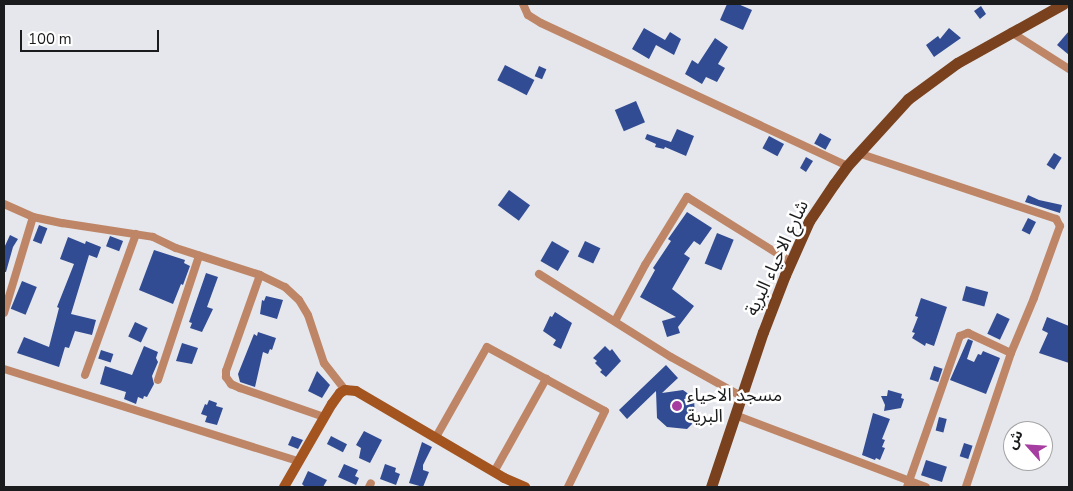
<!DOCTYPE html>
<html>
<head>
<meta charset="utf-8">
<style>
	body { margin:0 }
	#map { position:relative; width:1073px; height:491px; overflow:hidden; background:#e5e7ec; font-family:"Nunito Sans","Noto Sans Arabic",sans-serif }
	div>[style] { position:absolute }
	[style*='--x'] { left:calc(var(--x)*1px); top:calc(var(--y)*1px); width:calc(var(--w)*1px); rotate:calc(var(--a)*1deg) }
	.building>* { inset:0; background:#324c93; transform-origin:0 0 }
	.street>* { height:8px; margin:-4px; padding:0 4px; transform-origin:4px; border-radius:4px; background:#be8667 }
	.secondary>* { height:10px; margin:-5px; padding:0 5px; transform-origin:5px; border-radius:5px; background:#a4551f }
	.primary>* { height:11px; margin:-5.5px; padding:0 5.5px; transform-origin:5.5px; border-radius:5.5px; background:#79411d }
	.dots>* { width:14px; height:14px; translate:-50% -50%; box-sizing:border-box; border:2px solid #fff; border-radius:50% }
	span { translate:-50% -50%; white-space:nowrap; text-align:center; line-height:1.15; -webkit-text-stroke:5px #fff; paint-order:stroke }
	.street-label { font-size:18px; color:#1b1c1d }
	.poi-label { font-size:18px; color:#1b1c1d }
	.left { translate:0 -50%; text-align:left }
	.frame { position:absolute; inset:0; border:5px solid #1b1c1d; pointer-events:none }
	.north { position:absolute; left:1003px; top:421px; width:50px; height:50px; box-sizing:border-box; background:#fff; border:1px solid #a4a4a5; border-radius:50%; rotate:296deg; font-size:14px; font-weight:700; line-height:20px; text-align:center; color:#1b1c1d }
	.north::after { content:''; display:block; margin:auto; width:18px; height:22px; background:#a63ea1; clip-path:polygon(50% 0,100% 100%,50% 72%,0 100%) }
	.scale { position:absolute; left:20px; top:30px; width:139px; height:22px; box-sizing:border-box; border:2px solid #1b1c1d; border-top:0; padding-left:6px; font-size:15px; line-height:18px; white-space:nowrap; color:#1b1c1d; -webkit-text-stroke:4px #fff; paint-order:stroke }
</style>
</head>
<body>
<div id="map">
	<div class="building">
		<i style="clip-path:polygon(727px 4px,738px 4px,752px 10px,743px 30px,720px 20px)"></i>
		<i style="clip-path:polygon(981px 6px,986px 14px,980px 19px,974px 11px)"></i>
		<i style="clip-path:polygon(644px 28px,665px 40px,670px 32px,681px 39px,674px 55px,656px 45px,649px 59px,632px 49px)"></i>
		<i style="clip-path:polygon(949px 28px,961px 38px,934px 57px,926px 45px,938px 36px,940px 39px)"></i>
		<i style="clip-path:polygon(1069px 31px,1069px 55px,1057px 45px)"></i>
		<i style="clip-path:polygon(715px 38px,728px 47px,718px 64px,725px 68px,717px 82px,706px 77px,702px 84px,685px 74px,692px 60px,698px 64px)"></i>
		<i style="left:505px;top:65px;width:33px;height:17px;rotate:27deg"></i>
		<i style="left:539px;top:66px;width:8px;height:11px;rotate:23deg"></i>
		<i style="left:636px;top:101px;width:23px;height:23px;rotate:67deg"></i>
		<i style="clip-path:polygon(677px 129px,694px 136px,686px 156px,665px 147px,664px 149px,655px 147px,656px 144px,645px 139px,647px 134px,671px 142px)"></i>
		<i style="left:820px;top:133px;width:13px;height:12px;rotate:29deg"></i>
		<i style="left:769px;top:136px;width:17px;height:14px;rotate:28deg"></i>
		<i style="left:1054px;top:153px;width:9px;height:14px;rotate:32deg"></i>
		<i style="clip-path:polygon(806px 157px,813px 161px,806px 172px,800px 168px)"></i>
		<i style="left:509px;top:190px;width:26px;height:19px;rotate:36deg"></i>
		<i style="clip-path:polygon(1028px 195px,1039px 200px,1062px 205px,1060px 213px,1025px 202px)"></i>
		<i style="clip-path:polygon(687px 212px,712px 228px,700px 245px,694px 241px,684px 254px,690px 258px,672px 289px,694px 306px,678px 327px,680px 333px,667px 337px,662px 321px,676px 317px,640px 297px,655px 270px,653px 268px,671px 241px,668px 239px)"></i>
		<i style="left:1028px;top:218px;width:9px;height:14px;rotate:27deg"></i>
		<i style="left:39px;top:225px;width:9px;height:17px;rotate:21deg"></i>
		<i style="left:717px;top:233px;width:18px;height:33px;rotate:22deg"></i>
		<i style="clip-path:polygon(10px 235px,18px 239px,13px 247px,6px 272px,4px 272px,4px 248px)"></i>
		<i style="left:110px;top:236px;width:14px;height:11px;rotate:21deg"></i>
		<i style="clip-path:polygon(68px 237px,85px 244px,86px 241px,101px 247px,97px 258px,89px 255px,71px 314px,96px 320px,92px 335px,75px 331px,69px 348px,65px 347px,59px 367px,17px 353px,24px 337px,49px 347px,59px 308px,57px 307px,74px 264px,60px 259px)"></i>
		<i style="left:552px;top:241px;width:20px;height:23px;rotate:30deg"></i>
		<i style="left:585px;top:241px;width:17px;height:17px;rotate:25deg"></i>
		<i style="clip-path:polygon(154px 250px,185px 260px,184px 263px,190px 266px,183px 285px,181px 284px,173px 304px,139px 290px)"></i>
		<i style="clip-path:polygon(206px 273px,218px 277px,207px 307px,213px 309px,202px 332px,190px 328px,192px 323px,189px 322px)"></i>
		<i style="left:22px;top:281px;width:16px;height:30px;rotate:22deg"></i>
		<i style="left:966px;top:286px;width:23px;height:15px;rotate:15deg"></i>
		<i style="clip-path:polygon(266px 296px,283px 300px,277px 319px,260px 314px,262px 300px,264px 301px)"></i>
		<i style="clip-path:polygon(921px 298px,947px 307px,934px 346px,926px 343px,925px 346px,912px 338px,915px 333px,912px 332px,918px 317px,915px 316px)"></i>
		<i style="clip-path:polygon(555px 312px,572px 323px,561px 349px,553px 345px,556px 340px,543px 331px,550px 316px,552px 317px)"></i>
		<i style="left:997px;top:313px;width:14px;height:23px;rotate:25deg"></i>
		<i style="clip-path:polygon(1047px 317px,1069px 326px,1069px 363px,1039px 353px,1048px 333px,1042px 330px)"></i>
		<i style="left:135px;top:322px;width:14px;height:16px;rotate:25deg"></i>
		<i style="clip-path:polygon(258px 332px,276px 338px,272px 350px,270px 349px,268px 354px,263px 352px,255px 387px,240px 382px,238px 374px,254px 334px,257px 336px)"></i>
		<i style="clip-path:polygon(968px 339px,973px 341px,967px 359px,974px 362px,978px 354px,981px 355px,983px 351px,1000px 358px,986px 394px,950px 380px)"></i>
		<i style="clip-path:polygon(182px 343px,198px 348px,192px 364px,176px 361px)"></i>
		<i style="clip-path:polygon(144px 346px,158px 352px,156px 358px,158px 362px,152px 376px,154px 384px,147px 397px,144px 396px,143px 399px,138px 397px,136px 404px,124px 399px,126px 392px,100px 384px,105px 366px,132px 375px)"></i>
		<i style="clip-path:polygon(605px 346px,610px 351px,612px 349px,621px 361px,606px 377px,600px 372px,602px 370px,595px 363px,597px 361px,593px 358px)"></i>
		<i style="left:101px;top:350px;width:13px;height:9px;rotate:18deg"></i>
		<i style="clip-path:polygon(666px 365px,678px 378px,662px 393px,683px 390px,694px 398px,695px 418px,693px 423px,687px 429px,667px 427px,657px 418px,656px 391px,627px 419px,619px 410px)"></i>
		<i style="left:934px;top:366px;width:9px;height:14px;rotate:18deg"></i>
		<i style="clip-path:polygon(317px 371px,330px 385px,322px 398px,308px 391px)"></i>
		<i style="clip-path:polygon(888px 390px,902px 394px,901px 398px,904px 399px,901px 408px,884px 411px,885px 405px,881px 396px,887px 396px)"></i>
		<i style="clip-path:polygon(209px 400px,217px 403px,216px 406px,223px 408px,217px 425px,205px 422px,207px 416px,201px 414px,205px 404px,207px 405px)"></i>
		<i style="clip-path:polygon(873px 413px,890px 419px,882px 439px,885px 440px,882px 447px,885px 448px,880px 460px,876px 458px,875px 460px,862px 455px)"></i>
		<i style="left:939px;top:417px;width:8px;height:14px;rotate:14deg"></i>
		<i style="clip-path:polygon(364px 431px,382px 440px,370px 463px,359px 458px,361px 448px,356px 445px)"></i>
		<i style="clip-path:polygon(292px 436px,303px 440px,298px 449px,288px 445px)"></i>
		<i style="left:331px;top:436px;width:18px;height:9px;rotate:27deg"></i>
		<i style="clip-path:polygon(422px 442px,432px 447px,423px 465px,423px 470px,429px 472px,423px 487px,409px 483px)"></i>
		<i style="left:964px;top:443px;width:9px;height:14px;rotate:18deg"></i>
		<i style="left:926px;top:460px;width:22px;height:16px;rotate:18deg"></i>
		<i style="clip-path:polygon(344px 464px,358px 470px,355px 476px,359px 478px,356px 485px,338px 477px)"></i>
		<i style="clip-path:polygon(385px 464px,396px 468px,395px 472px,400px 474px,396px 485px,380px 479px)"></i>
		<i style="clip-path:polygon(308px 471px,327px 480px,323px 487px,305px 487px,302px 484px)"></i>
	</div>
	<div class="street">
		<i style="--x:523;--y:4;--w:12;--a:66"></i>
		<i style="--x:528;--y:15;--w:15;--a:32"></i>
		<i style="--x:541;--y:23;--w:338;--a:25"></i>
		<i style="--x:1011;--y:32;--w:69;--a:32.5"></i>
		<i style="--x:858;--y:153;--w:209;--a:18.4"></i>
		<i style="--x:1056;--y:219;--w:8;--a:60"></i>
		<i style="--x:1060;--y:226;--w:77;--a:109.9"></i>
		<i style="--x:1034;--y:298;--w:60;--a:112.7"></i>
		<i style="--x:1011;--y:353;--w:141;--a:108.6"></i>
		<i style="--x:4;--y:204;--w:32;--a:24"></i>
		<i style="--x:33;--y:217;--w:30;--a:12"></i>
		<i style="--x:62;--y:223;--w:92;--a:8.7"></i>
		<i style="--x:153;--y:237;--w:25;--a:26"></i>
		<i style="--x:176;--y:248;--w:88;--a:17.8"></i>
		<i style="--x:260;--y:275;--w:28;--a:26"></i>
		<i style="--x:285;--y:287;--w:19;--a:43"></i>
		<i style="--x:299;--y:300;--w:17;--a:59"></i>
		<i style="--x:308;--y:315;--w:51;--a:71.6"></i>
		<i style="--x:324;--y:363;--w:34;--a:52"></i>
		<i style="--x:539;--y:274;--w:156;--a:32.2"></i>
		<i style="--x:671;--y:357;--w:80;--a:29.1"></i>
		<i style="--x:260;--y:275;--w:102;--a:109.5"></i>
		<i style="--x:226;--y:371;--w:6;--a:90"></i>
		<i style="--x:226;--y:377;--w:9;--a:54"></i>
		<i style="--x:231;--y:384;--w:10;--a:24"></i>
		<i style="--x:240;--y:388;--w:89;--a:19"></i>
		<i style="--x:4;--y:313;--w:100;--a:-73.2"></i>
		<i style="--x:615;--y:321;--w:64;--a:-61.8"></i>
		<i style="--x:645;--y:265;--w:80;--a:-58.3"></i>
		<i style="--x:687;--y:197;--w:123;--a:32"></i>
		<i style="--x:4;--y:369;--w:307;--a:17.4"></i>
		<i style="--x:85;--y:375;--w:150;--a:-70.1"></i>
		<i style="--x:158;--y:380;--w:131;--a:-71.7"></i>
		<i style="--x:735;--y:415;--w:204;--a:20.7"></i>
		<i style="--x:436;--y:437;--w:103;--a:-60.5"></i>
		<i style="--x:487;--y:347;--w:134;--a:28.5"></i>
		<i style="--x:605;--y:411;--w:85;--a:116"></i>
		<i style="--x:494;--y:472;--w:107;--a:-60.8"></i>
		<i style="--x:369;--y:487;--w:4;--a:-63"></i>
		<i style="--x:907;--y:487;--w:160;--a:-70.7"></i>
		<i style="--x:960;--y:336;--w:9;--a:-21"></i>
		<i style="--x:968;--y:333;--w:47;--a:24.9"></i>
	</div>
	<div class="secondary">
		<i style="--x:284;--y:487;--w:96;--a:-60"></i>
		<i style="--x:332;--y:404;--w:14;--a:-54"></i>
		<i style="--x:340;--y:393;--w:6;--a:-31"></i>
		<i style="--x:345;--y:390;--w:11;--a:5"></i>
		<i style="--x:356;--y:391;--w:172;--a:30.4"></i>
		<i style="--x:504;--y:478;--w:23;--a:23"></i>
	</div>
	<div class="primary">
		<i style="--x:711;--y:487;--w:163;--a:-71.5"></i>
		<i style="--x:763;--y:332;--w:61;--a:-68.9"></i>
		<i style="--x:785;--y:275;--w:59;--a:-66"></i>
		<i style="--x:809;--y:221;--w:45;--a:-56"></i>
		<i style="--x:834;--y:184;--w:22;--a:-54"></i>
		<i style="--x:847;--y:166;--w:91;--a:-47.7"></i>
		<i style="--x:908;--y:99;--w:61;--a:-36.3"></i>
		<i style="--x:957;--y:63;--w:121;--a:-29.1"></i>
	</div>
	<div class="dots">
		<i style="left:677px;top:406px;background:#a63ea1"></i>
	</div>
	<div class="street-label">
		<span style="left:777px;top:258px;rotate:-65deg">شارع الاحياء البرية</span>
	</div>
	<div class="poi-label">
		<span class="left" style="left:687px;top:406px">مسجد الاحياء<br>البرية</span>
	</div>
	<div class="frame"></div>
	<div class="north">ش</div>
	<div class="scale">100 m</div>
</div>
</body>
</html>
